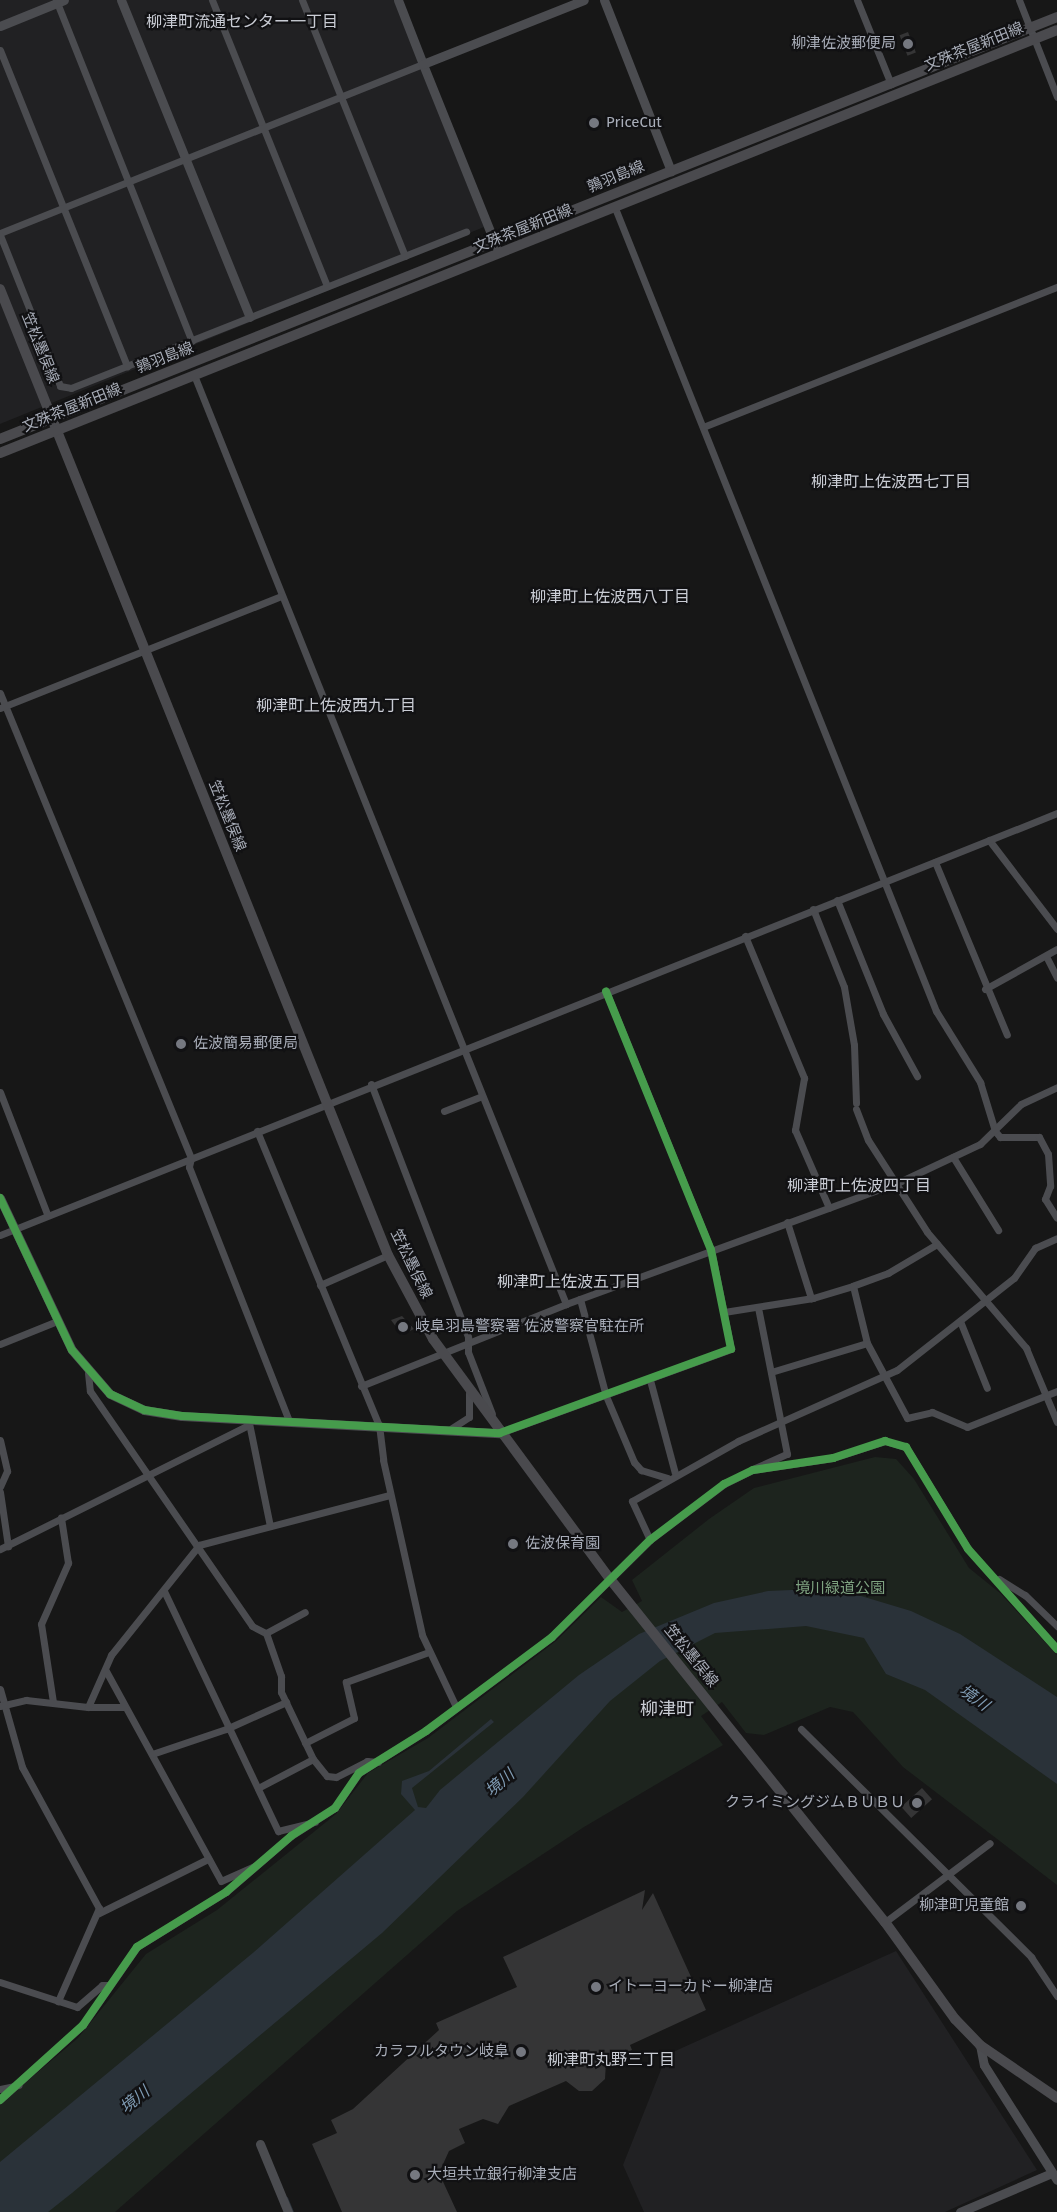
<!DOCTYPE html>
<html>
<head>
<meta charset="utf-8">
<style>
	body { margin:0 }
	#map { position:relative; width:1057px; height:2212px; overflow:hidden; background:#171717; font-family:"Fira Sans","Noto Sans JP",sans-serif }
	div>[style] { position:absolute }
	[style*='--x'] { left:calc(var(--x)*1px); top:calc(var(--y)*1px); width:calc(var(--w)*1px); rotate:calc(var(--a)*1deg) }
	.built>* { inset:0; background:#212123 }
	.green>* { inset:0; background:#1d241e }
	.water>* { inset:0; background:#2a3239 }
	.stream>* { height:2px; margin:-1px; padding:0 1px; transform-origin:1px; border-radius:1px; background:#2a3239 }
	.building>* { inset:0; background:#353536; transform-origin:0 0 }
	.minor>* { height:7px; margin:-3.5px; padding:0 3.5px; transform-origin:3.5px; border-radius:3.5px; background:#4b4c50 }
	.tertiary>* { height:9px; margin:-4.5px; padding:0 4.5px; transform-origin:4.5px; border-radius:4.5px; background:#4b4c50 }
	.secondary>* { height:10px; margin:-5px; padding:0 5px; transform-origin:5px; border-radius:5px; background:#4a4a4e }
	.cycleway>* { height:8px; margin:-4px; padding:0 4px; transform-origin:4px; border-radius:4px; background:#469c4c }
	.dots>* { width:16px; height:16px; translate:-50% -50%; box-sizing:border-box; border:3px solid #111113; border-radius:50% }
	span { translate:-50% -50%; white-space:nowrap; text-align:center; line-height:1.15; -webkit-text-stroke:4.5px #111113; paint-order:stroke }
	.poi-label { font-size:15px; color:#a8adb8 }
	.right { translate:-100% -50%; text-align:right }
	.left { translate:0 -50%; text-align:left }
	.street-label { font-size:15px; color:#a8adb8 }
	.park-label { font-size:15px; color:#7fa381 }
	.neighbourhood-label { font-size:16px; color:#c9ccd4 }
	.water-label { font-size:16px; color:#7f9bb3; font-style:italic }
	.quarter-label { font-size:18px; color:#c9ccd4 }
</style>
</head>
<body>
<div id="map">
	<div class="built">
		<i style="clip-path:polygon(0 0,394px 0,484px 227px,0 424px)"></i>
		<i style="clip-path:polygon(896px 1951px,1037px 2170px,945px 2212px,644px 2212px,623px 2165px,664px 2062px,662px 2057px)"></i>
	</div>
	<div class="green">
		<i style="clip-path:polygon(875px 1457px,896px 1459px,914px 1479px,969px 1568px,1000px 1593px,1057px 1655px,1057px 1885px,903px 1767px,853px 1712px,830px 1707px,764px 1735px,746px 1733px,722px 1702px,701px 1716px,723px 1745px,584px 1827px,457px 1911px,115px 2212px,0 2212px,0 2104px,78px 2038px,146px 1954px,217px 1910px,336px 1814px,368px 1773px,428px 1738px,556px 1641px,601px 1597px,622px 1612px,642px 1601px,632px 1580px,709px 1519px,754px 1488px)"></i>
	</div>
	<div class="water">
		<i style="clip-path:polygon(815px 1589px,851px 1593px,911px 1611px,960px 1634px,1057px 1697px,1057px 1784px,925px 1690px,886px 1674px,864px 1638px,806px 1626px,715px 1633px,660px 1661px,610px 1701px,523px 1797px,382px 1933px,72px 2193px,48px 2212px,0 2212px,0 2162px,254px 1952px,415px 1810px,401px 1794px,402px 1781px,429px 1771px,491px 1719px,494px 1722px,412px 1788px,418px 1807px,426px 1808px,440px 1790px,579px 1675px,639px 1634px,714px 1603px,768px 1591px)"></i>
	</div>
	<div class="stream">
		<i style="--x:287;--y:2198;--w:15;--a:67"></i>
	</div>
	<div class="building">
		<i style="left:908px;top:32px;width:22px;height:9px;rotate:69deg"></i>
		<i style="clip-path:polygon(402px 1316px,414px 1329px,402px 1335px,391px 1320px)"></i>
		<i style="left:922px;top:1788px;width:15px;height:28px;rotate:48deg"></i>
		<i style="clip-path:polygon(645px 1890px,642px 1910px,653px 1893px,706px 2010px,630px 2045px,632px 2050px,606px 2062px,605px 2079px,592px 2091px,579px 2091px,566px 2081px,509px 2106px,498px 2124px,483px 2119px,459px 2129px,465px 2143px,449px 2151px,439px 2173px,457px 2212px,342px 2212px,312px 2144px,337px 2133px,331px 2120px,353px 2109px,439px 2030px,436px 2023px,517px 1987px,503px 1957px)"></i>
	</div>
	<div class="minor">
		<i style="--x:56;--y:0;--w:367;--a:68.3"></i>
		<i style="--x:212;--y:0;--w:308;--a:68.1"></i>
		<i style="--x:302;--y:0;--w:276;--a:68.1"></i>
		<i style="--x:857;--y:0;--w:91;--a:68"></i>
		<i style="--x:1019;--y:0;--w:104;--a:68.6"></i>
		<i style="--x:0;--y:50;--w:341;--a:68.1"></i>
		<i style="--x:615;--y:208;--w:865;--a:68.21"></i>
		<i style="--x:936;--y:1011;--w:84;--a:58.2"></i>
		<i style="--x:980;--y:1082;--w:51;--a:73"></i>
		<i style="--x:995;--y:1131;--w:8;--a:50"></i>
		<i style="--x:1000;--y:1137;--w:39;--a:0"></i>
		<i style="--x:1039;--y:1137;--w:19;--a:62"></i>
		<i style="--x:1048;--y:1154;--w:32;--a:86"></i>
		<i style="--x:1050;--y:1186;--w:14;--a:111"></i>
		<i style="--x:1045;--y:1199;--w:22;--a:58"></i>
		<i style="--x:0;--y:233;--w:456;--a:-21.8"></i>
		<i style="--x:0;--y:235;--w:162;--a:68.3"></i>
		<i style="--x:60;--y:386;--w:11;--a:10"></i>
		<i style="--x:71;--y:388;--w:425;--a:-21.6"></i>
		<i style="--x:194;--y:375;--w:1001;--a:68.18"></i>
		<i style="--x:703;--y:427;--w:381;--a:-21.6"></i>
		<i style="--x:0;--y:693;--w:503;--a:67.67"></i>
		<i style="--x:191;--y:1158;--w:9;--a:103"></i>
		<i style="--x:189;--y:1167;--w:273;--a:68.5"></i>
		<i style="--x:0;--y:708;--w:302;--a:-21.7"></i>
		<i style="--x:989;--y:840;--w:112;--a:52.6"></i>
		<i style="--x:935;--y:862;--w:187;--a:67.4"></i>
		<i style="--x:837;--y:900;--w:123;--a:68"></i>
		<i style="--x:883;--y:1014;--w:71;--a:61.3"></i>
		<i style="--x:813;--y:909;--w:84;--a:68.3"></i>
		<i style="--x:844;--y:987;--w:59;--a:80.2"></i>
		<i style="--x:854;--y:1045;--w:58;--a:88"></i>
		<i style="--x:745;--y:936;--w:154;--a:67.4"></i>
		<i style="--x:804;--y:1078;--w:53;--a:99.8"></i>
		<i style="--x:795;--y:1130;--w:85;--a:66.4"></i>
		<i style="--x:1047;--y:958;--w:22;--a:63"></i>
		<i style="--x:985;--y:989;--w:82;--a:-29.1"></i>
		<i style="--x:371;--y:1084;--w:271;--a:69"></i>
		<i style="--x:468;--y:1337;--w:15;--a:90"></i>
		<i style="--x:468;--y:1352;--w:66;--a:68.8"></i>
		<i style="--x:0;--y:1092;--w:131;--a:68.9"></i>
		<i style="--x:856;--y:1109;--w:33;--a:69"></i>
		<i style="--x:868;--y:1140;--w:109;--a:57.3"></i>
		<i style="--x:927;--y:1232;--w:153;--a:49.5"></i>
		<i style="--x:1026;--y:1348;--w:80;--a:67.3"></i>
		<i style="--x:444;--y:1111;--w:41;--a:-21.5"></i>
		<i style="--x:257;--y:1131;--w:318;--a:67.5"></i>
		<i style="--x:379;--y:1425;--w:35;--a:83"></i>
		<i style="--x:383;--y:1460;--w:179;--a:77.4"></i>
		<i style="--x:422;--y:1635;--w:80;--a:64.7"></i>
		<i style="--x:953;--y:1157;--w:86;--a:58.3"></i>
		<i style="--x:787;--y:1222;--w:80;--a:72.5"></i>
		<i style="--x:0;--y:1235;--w:1138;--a:-21.76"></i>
		<i style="--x:937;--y:1244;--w:57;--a:149.4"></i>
		<i style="--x:888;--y:1273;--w:37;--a:160"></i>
		<i style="--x:853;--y:1286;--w:59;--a:76.2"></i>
		<i style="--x:867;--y:1343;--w:85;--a:61.9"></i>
		<i style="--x:907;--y:1418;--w:26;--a:-13"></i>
		<i style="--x:932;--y:1412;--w:38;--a:23"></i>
		<i style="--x:967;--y:1427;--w:97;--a:-21.8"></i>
		<i style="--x:320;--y:1285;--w:74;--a:-23.8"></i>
		<i style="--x:580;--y:1299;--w:100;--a:75"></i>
		<i style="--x:606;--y:1396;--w:72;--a:67"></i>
		<i style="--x:634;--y:1462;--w:11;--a:49"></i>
		<i style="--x:641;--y:1470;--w:28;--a:17"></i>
		<i style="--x:724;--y:1312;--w:90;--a:-8.9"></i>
		<i style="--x:813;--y:1298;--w:42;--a:-16.7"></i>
		<i style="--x:960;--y:1321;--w:72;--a:68.1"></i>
		<i style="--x:0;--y:1344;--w:61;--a:-22"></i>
		<i style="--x:771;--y:1372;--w:100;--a:-16.8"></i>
		<i style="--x:88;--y:1373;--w:18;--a:84"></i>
		<i style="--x:90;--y:1391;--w:285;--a:55.4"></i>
		<i style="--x:252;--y:1626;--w:16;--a:27"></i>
		<i style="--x:266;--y:1633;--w:46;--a:70.8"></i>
		<i style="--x:281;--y:1676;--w:16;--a:90"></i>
		<i style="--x:281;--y:1692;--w:74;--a:64.5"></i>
		<i style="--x:313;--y:1759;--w:22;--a:51"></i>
		<i style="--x:327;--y:1776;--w:9;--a:6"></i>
		<i style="--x:336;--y:1777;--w:35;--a:-27"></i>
		<i style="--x:367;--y:1761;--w:11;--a:5"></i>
		<i style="--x:650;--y:1380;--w:96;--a:75"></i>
		<i style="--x:361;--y:1386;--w:221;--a:-21.8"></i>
		<i style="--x:566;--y:1304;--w:352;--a:-20.1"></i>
		<i style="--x:897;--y:1183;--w:92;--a:-25.2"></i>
		<i style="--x:980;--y:1144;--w:57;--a:-44.3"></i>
		<i style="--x:1021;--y:1104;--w:40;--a:-25"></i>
		<i style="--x:249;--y:1423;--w:105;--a:78.5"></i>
		<i style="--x:452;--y:1428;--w:20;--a:-33"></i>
		<i style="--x:469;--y:1417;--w:24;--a:-90"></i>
		<i style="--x:500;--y:1433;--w:246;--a:-20"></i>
		<i style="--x:731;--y:1349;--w:101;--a:-101.4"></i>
		<i style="--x:711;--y:1250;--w:279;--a:-112.1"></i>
		<i style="--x:0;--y:1440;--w:32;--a:77"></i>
		<i style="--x:7;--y:1471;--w:17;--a:114"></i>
		<i style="--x:755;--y:1468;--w:35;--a:-24"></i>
		<i style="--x:787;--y:1454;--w:149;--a:-101.2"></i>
		<i style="--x:0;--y:1492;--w:55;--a:81.6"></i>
		<i style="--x:650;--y:1540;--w:43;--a:-114.8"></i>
		<i style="--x:632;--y:1501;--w:122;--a:-29.5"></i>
		<i style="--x:738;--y:1441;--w:174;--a:-24.1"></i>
		<i style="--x:897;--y:1370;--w:149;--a:-38.2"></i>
		<i style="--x:1014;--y:1278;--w:37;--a:-55"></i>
		<i style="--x:1035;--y:1248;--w:24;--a:-24"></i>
		<i style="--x:0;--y:1549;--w:278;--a:-26.5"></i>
		<i style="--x:999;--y:1579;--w:31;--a:32"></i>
		<i style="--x:1025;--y:1595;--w:45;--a:44.1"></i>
		<i style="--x:164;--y:1591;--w:266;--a:64.6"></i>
		<i style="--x:278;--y:1831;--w:38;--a:-14"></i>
		<i style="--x:266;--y:1633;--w:44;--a:-28.3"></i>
		<i style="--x:106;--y:1671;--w:239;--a:61.3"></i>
		<i style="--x:221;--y:1881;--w:37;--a:-24"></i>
		<i style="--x:0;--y:1689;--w:81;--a:74.2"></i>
		<i style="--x:22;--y:1767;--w:161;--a:61.4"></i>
		<i style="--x:99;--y:1908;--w:102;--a:113.8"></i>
		<i style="--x:53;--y:1702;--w:79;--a:-98.7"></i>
		<i style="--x:41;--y:1624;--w:67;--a:-66.1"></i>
		<i style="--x:68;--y:1563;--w:46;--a:-98.8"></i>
		<i style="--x:0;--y:1706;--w:27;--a:-13"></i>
		<i style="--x:26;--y:1700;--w:62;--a:6.4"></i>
		<i style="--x:125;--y:1707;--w:37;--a:180"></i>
		<i style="--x:88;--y:1707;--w:57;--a:-66.1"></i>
		<i style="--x:111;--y:1655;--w:141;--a:-51.3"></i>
		<i style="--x:199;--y:1545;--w:197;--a:-14.7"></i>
		<i style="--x:801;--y:1729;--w:324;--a:44.7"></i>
		<i style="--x:1031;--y:1957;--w:47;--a:56.3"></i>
		<i style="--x:305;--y:1743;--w:55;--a:-27"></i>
		<i style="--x:354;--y:1718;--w:37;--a:-103"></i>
		<i style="--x:346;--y:1682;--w:88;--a:-19.9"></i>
		<i style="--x:152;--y:1754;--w:78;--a:-18.7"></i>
		<i style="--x:226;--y:1729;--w:66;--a:-24.2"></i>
		<i style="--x:258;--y:1788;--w:62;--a:-27.8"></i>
		<i style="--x:99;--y:1913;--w:122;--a:-26.4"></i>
		<i style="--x:885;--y:1922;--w:131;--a:-37"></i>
		<i style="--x:0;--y:1982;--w:81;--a:18"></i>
		<i style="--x:77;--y:2007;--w:33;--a:-41"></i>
		<i style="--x:102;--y:1985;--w:8;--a:0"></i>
		<i style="--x:0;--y:2089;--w:19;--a:-12"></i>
		<i style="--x:0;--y:2100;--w:112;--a:-42.1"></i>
		<i style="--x:83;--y:2025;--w:95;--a:-55.3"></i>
		<i style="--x:137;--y:1947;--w:105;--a:-31.7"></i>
		<i style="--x:226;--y:1892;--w:86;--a:-40.7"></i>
		<i style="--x:291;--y:1836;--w:52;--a:-32.5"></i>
		<i style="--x:335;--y:1808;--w:42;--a:-55.6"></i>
		<i style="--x:359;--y:1773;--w:79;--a:-32.1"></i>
		<i style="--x:426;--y:1731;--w:157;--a:-36.7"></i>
		<i style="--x:552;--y:1637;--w:138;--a:-44.7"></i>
		<i style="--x:650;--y:1540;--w:93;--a:-37.1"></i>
		<i style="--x:724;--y:1484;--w:32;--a:-26"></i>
		<i style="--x:753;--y:1470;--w:81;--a:-8.5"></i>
		<i style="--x:833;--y:1458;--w:55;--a:-18.1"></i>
		<i style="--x:885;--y:1441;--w:22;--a:16"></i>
		<i style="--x:906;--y:1447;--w:119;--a:58.7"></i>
		<i style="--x:968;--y:1549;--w:134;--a:48.3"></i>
	</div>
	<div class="tertiary">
		<i style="--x:121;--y:0;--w:342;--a:67.9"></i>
		<i style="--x:398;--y:0;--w:69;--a:68.7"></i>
		<i style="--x:604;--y:0;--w:184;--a:68.6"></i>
		<i style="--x:0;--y:26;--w:69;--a:-22.1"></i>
		<i style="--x:496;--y:246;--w:196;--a:-111.9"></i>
		<i style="--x:423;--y:64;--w:173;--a:-21.7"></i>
		<i style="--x:0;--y:1198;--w:168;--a:64.7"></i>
		<i style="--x:72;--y:1350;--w:58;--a:49.2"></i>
		<i style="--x:110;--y:1394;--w:38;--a:25"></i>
		<i style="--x:144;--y:1410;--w:38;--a:9"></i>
		<i style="--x:182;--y:1416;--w:318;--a:3.1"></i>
		<i style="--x:980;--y:2045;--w:20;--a:79"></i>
		<i style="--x:984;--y:2065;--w:136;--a:57.6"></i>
		<i style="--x:260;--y:2144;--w:74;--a:67.6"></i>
		<i style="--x:960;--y:2212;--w:100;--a:-23"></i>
	</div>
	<div class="secondary">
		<i style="--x:0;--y:289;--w:1041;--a:68.12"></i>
		<i style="--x:388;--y:1255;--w:95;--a:61.8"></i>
		<i style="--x:433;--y:1339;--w:298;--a:53.6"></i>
		<i style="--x:610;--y:1579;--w:440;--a:51.3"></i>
		<i style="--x:885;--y:1922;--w:120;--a:54.2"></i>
		<i style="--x:955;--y:2019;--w:36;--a:46"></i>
		<i style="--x:980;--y:2045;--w:93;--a:34.5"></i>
		<i style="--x:0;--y:439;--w:1138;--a:-21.76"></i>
		<i style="--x:0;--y:453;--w:1138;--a:-21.81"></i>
	</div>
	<div class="cycleway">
		<i style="--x:0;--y:1198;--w:168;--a:64.7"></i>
		<i style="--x:72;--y:1350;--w:58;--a:49.2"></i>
		<i style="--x:110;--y:1394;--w:38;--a:25"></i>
		<i style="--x:144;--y:1410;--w:38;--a:9"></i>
		<i style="--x:182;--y:1416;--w:318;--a:3.1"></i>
		<i style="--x:500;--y:1433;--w:246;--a:-20"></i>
		<i style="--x:731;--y:1349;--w:101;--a:-101.4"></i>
		<i style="--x:711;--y:1250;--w:279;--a:-112.1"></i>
		<i style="--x:0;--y:2100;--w:112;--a:-42.1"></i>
		<i style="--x:83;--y:2025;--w:95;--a:-55.3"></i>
		<i style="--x:137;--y:1947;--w:105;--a:-31.7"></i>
		<i style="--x:226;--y:1892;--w:86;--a:-40.7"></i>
		<i style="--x:291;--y:1836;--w:52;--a:-32.5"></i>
		<i style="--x:335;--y:1808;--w:42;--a:-55.6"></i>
		<i style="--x:359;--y:1773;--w:79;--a:-32.1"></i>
		<i style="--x:426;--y:1731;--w:157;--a:-36.7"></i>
		<i style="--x:552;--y:1637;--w:138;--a:-44.7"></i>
		<i style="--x:650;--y:1540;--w:93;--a:-37.1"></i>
		<i style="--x:724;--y:1484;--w:32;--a:-26"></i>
		<i style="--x:753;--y:1470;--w:81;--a:-8.5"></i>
		<i style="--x:833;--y:1458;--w:55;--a:-18.1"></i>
		<i style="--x:885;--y:1441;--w:22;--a:16"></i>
		<i style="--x:906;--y:1447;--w:119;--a:58.7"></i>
		<i style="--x:968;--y:1549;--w:134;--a:48.3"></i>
	</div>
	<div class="dots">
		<i style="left:908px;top:44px;background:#757880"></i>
		<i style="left:594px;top:123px;background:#757880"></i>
		<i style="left:181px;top:1044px;background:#757880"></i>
		<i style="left:403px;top:1327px;background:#757880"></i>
		<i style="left:513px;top:1544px;background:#757880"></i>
		<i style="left:917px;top:1803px;background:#757880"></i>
		<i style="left:1021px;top:1906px;background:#757880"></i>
		<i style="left:596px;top:1987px;background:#757880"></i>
		<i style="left:521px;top:2052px;background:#757880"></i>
		<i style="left:415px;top:2175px;background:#757880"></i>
	</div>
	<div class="poi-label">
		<span class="right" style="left:896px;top:44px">柳津佐波郵便局</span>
		<span class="left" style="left:606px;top:123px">PriceCut</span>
		<span class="left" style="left:193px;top:1044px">佐波簡易郵便局</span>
		<span class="left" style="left:415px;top:1327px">岐阜羽島警察署 佐波警察官駐在所</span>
		<span class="left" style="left:525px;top:1544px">佐波保育園</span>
		<span class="right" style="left:905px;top:1803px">クライミングジムＢＵＢＵ</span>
		<span class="right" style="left:1009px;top:1906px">柳津町児童館</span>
		<span class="left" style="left:608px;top:1987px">イトーヨーカドー柳津店</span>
		<span class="right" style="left:509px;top:2052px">カラフルタウン岐阜</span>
		<span class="left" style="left:427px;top:2175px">大垣共立銀行柳津支店</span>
	</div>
	<div class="street-label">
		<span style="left:974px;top:47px;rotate:-22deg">文殊茶屋新田線</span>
		<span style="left:616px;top:177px;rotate:-22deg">鶉羽島線</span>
		<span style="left:523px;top:229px;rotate:-22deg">文殊茶屋新田線</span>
		<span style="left:40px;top:348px;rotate:68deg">笠松墨俣線</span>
		<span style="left:165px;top:358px;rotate:-21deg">鶉羽島線</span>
		<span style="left:72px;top:408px;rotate:-22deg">文殊茶屋新田線</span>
		<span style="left:227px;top:816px;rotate:68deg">笠松墨俣線</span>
		<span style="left:411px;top:1264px;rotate:64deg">笠松墨俣線</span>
		<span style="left:691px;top:1656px;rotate:51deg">笠松墨俣線</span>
	</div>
	<div class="park-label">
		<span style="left:840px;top:1589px">境川緑道公園</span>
	</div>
	<div class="neighbourhood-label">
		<span style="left:242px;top:22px">柳津町流通センター一丁目</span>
		<span style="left:891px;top:482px">柳津町上佐波西七丁目</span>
		<span style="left:610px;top:597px">柳津町上佐波西八丁目</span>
		<span style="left:336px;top:706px">柳津町上佐波西九丁目</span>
		<span style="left:859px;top:1186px">柳津町上佐波四丁目</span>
		<span style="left:569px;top:1282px">柳津町上佐波五丁目</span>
		<span style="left:611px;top:2060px">柳津町丸野三丁目</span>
	</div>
	<div class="water-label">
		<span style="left:974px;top:1698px;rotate:35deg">境川</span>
		<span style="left:500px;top:1783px;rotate:-41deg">境川</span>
		<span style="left:135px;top:2100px;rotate:-39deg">境川</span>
	</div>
	<div class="quarter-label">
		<span style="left:667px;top:1709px">柳津町</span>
	</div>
</div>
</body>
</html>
